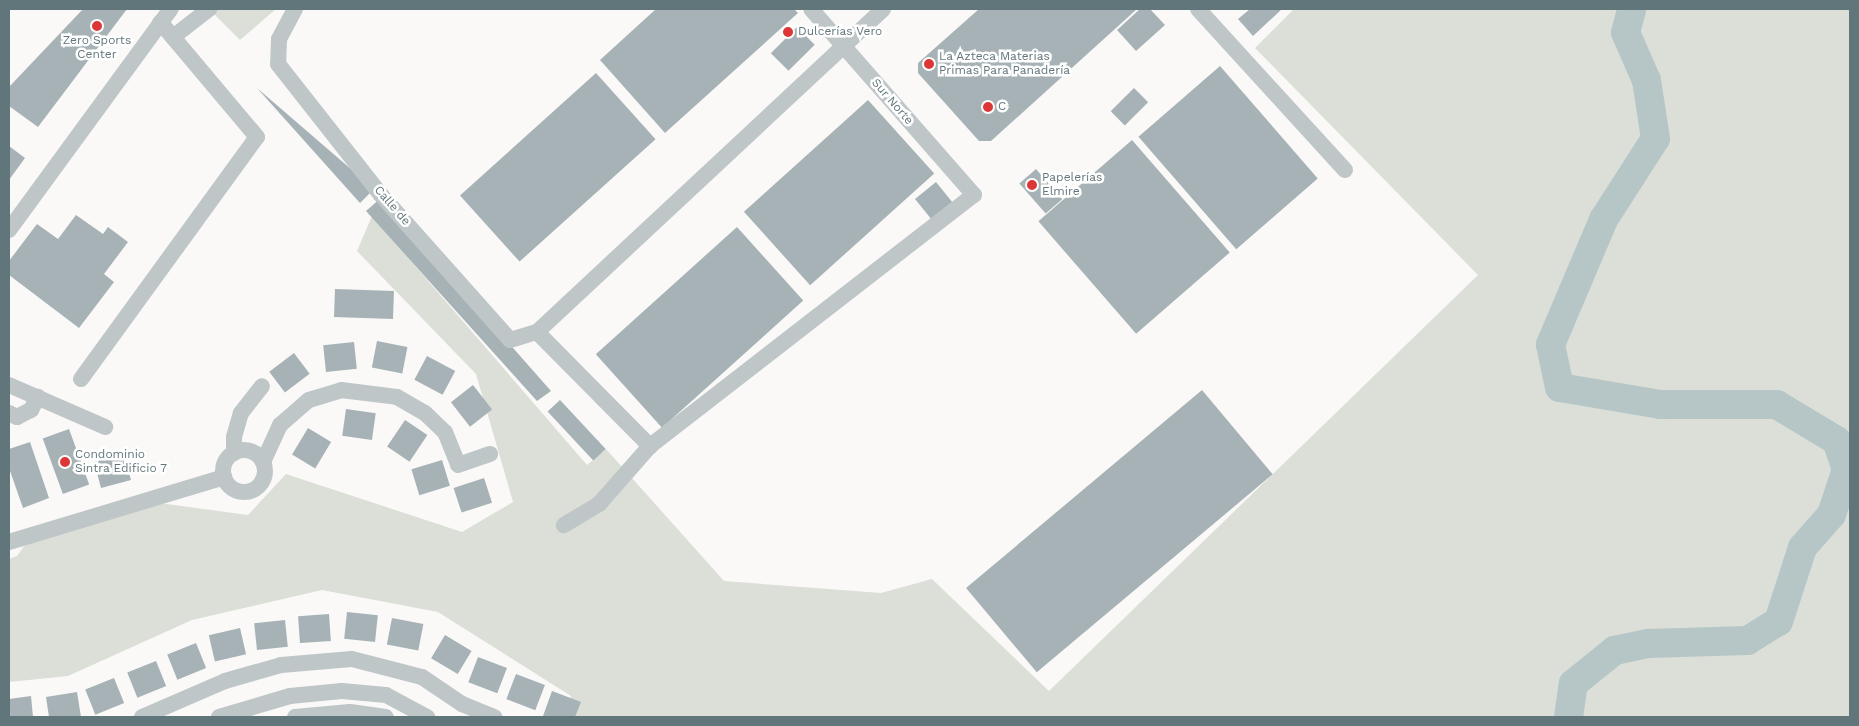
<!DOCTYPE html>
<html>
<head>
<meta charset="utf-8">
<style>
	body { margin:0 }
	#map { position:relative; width:1859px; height:726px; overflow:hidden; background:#faf9f8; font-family:"Work Sans",sans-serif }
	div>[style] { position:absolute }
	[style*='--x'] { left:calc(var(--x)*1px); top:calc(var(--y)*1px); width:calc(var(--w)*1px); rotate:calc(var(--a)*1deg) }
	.green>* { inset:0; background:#dbdfd7 }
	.river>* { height:29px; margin:-14.5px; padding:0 14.5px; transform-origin:14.5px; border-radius:14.5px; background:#b6c6c7 }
	.building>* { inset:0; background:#a6b2b5; transform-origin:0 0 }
	.minor>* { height:16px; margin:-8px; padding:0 8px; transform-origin:8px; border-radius:8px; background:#bfc6c7 }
	.minor>.ring { margin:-8px; padding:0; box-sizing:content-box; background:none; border:16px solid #bfc6c7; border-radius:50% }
	.dots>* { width:14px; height:14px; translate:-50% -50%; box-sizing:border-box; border:2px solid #fff; border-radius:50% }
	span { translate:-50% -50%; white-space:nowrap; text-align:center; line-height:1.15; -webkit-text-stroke:5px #fff; paint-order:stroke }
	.poi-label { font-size:12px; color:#61767b }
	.left { translate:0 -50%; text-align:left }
	.street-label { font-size:12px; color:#61767b }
	.frame { position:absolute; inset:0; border:10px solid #61767b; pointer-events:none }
</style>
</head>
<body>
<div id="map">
	<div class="green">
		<i style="clip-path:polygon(209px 9px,276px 9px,240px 40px)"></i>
		<i style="clip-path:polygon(1294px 9px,1850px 9px,1850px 717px,564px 717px,571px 696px,438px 612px,322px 590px,192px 620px,68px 676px,9px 682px,9px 559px,17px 556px,30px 538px,152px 502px,248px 515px,286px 474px,462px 532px,513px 502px,476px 374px,357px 251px,372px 216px,587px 465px,606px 449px,724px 581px,881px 593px,932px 579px,1049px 691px,1478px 275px,1255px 48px)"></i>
	</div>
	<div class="river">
		<i style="--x:1568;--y:717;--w:34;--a:-82"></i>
		<i style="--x:1573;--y:683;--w:53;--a:-38.8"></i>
		<i style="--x:1614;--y:650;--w:35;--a:-12"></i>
		<i style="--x:1648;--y:643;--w:99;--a:-1.7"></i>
		<i style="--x:1747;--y:640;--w:36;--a:-32"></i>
		<i style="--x:1778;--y:621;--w:78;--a:-72"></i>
		<i style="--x:1802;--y:547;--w:44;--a:-48.7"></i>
		<i style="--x:1831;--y:514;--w:47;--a:-71.6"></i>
		<i style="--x:1846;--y:469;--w:31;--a:-109"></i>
		<i style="--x:1836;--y:440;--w:70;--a:-149"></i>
		<i style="--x:1776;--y:404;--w:116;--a:180"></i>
		<i style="--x:1660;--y:404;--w:102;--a:-170.4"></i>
		<i style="--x:1559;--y:387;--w:44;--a:-101.8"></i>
		<i style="--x:1550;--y:344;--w:136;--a:-67"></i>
		<i style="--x:1603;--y:219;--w:96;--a:-57.3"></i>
		<i style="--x:1655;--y:138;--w:59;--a:-98.8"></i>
		<i style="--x:1646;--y:80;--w:52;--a:-113.6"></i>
		<i style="--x:1625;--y:32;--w:24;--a:-75"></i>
	</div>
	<div class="building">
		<i style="clip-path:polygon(83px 9px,127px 9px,38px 127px,9px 106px,9px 87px)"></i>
		<i style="clip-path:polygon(656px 9px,794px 9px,798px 13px,665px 133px,600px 60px)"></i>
		<i style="clip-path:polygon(979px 9px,1137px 9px,991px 141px,979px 141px,918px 73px,918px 63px)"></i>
		<i style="clip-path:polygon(1140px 9px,1150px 9px,1165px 25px,1136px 51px,1117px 30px)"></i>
		<i style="clip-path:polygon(1250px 9px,1282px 9px,1253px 36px,1238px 19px)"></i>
		<i style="left:797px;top:27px;width:25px;height:37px;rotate:45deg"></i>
		<i style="left:1220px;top:66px;width:149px;height:108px;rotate:49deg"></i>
		<i style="left:596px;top:73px;width:89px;height:183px;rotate:48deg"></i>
		<i style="clip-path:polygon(257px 88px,374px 189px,360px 203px)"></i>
		<i style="left:1134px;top:88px;width:20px;height:33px;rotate:45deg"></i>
		<i style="left:868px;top:100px;width:99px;height:167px;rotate:48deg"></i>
		<i style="left:1132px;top:140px;width:149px;height:124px;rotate:49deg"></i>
		<i style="clip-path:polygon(9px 146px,25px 158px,9px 180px)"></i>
		<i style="left:1036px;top:169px;width:40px;height:22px;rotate:49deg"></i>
		<i style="left:936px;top:182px;width:27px;height:27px;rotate:51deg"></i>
		<i style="clip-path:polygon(381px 198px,551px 391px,537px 401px,366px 211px)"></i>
		<i style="clip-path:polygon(76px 215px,103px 234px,108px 227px,128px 242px,104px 274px,114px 282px,79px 328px,9px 275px,9px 261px,37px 224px,58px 239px)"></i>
		<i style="left:737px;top:227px;width:99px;height:190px;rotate:48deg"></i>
		<i style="left:335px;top:289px;width:59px;height:28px;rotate:2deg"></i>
		<i style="left:377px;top:341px;width:31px;height:27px;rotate:11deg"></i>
		<i style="left:354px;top:342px;width:27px;height:31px;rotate:84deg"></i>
		<i style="left:294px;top:353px;width:26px;height:31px;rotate:53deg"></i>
		<i style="left:427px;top:356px;width:32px;height:27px;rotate:28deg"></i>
		<i style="left:473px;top:385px;width:31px;height:28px;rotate:52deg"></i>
		<i style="left:1202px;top:390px;width:110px;height:308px;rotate:50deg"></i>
		<i style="left:560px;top:400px;width:67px;height:17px;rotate:47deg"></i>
		<i style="left:346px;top:409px;width:30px;height:27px;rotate:8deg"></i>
		<i style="left:405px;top:420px;width:27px;height:32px;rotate:34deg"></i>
		<i style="left:308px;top:428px;width:27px;height:31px;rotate:31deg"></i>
		<i style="left:69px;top:429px;width:59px;height:28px;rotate:70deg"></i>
		<i style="clip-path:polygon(30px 442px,49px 498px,23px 508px,9px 468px,9px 449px)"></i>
		<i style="left:124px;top:454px;width:27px;height:31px;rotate:75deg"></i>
		<i style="left:442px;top:460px;width:27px;height:32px;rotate:73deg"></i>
		<i style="left:484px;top:478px;width:26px;height:32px;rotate:72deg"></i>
		<i style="left:347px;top:612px;width:31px;height:27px;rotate:6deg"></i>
		<i style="left:329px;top:614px;width:27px;height:31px;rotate:86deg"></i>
		<i style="left:392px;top:618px;width:32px;height:27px;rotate:11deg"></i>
		<i style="left:285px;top:620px;width:27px;height:31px;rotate:84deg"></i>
		<i style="left:240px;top:628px;width:27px;height:32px;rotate:77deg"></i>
		<i style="left:445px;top:635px;width:31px;height:27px;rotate:31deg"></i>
		<i style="left:196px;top:643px;width:27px;height:31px;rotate:68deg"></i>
		<i style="left:478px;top:657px;width:31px;height:27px;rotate:21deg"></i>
		<i style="left:156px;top:661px;width:27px;height:31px;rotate:68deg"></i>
		<i style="left:516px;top:674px;width:31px;height:27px;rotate:21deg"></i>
		<i style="left:114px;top:678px;width:27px;height:31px;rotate:68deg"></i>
		<i style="clip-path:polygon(552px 691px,581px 702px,575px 717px,543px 716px)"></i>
		<i style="clip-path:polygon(77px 692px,81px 717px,49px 717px,46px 697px)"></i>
		<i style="clip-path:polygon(31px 696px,33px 717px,9px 717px,9px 699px)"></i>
	</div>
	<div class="minor">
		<i style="--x:295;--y:9;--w:34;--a:118"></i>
		<i style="--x:279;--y:39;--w:25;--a:92"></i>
		<i style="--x:278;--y:64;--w:167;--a:51.8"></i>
		<i style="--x:381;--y:195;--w:194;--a:48.3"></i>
		<i style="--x:510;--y:340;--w:28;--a:-17"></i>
		<i style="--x:537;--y:332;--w:473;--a:-43"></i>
		<i style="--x:1198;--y:9;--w:218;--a:47.6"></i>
		<i style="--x:173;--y:37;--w:46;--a:-37.9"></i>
		<i style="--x:9;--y:230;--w:274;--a:-53.8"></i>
		<i style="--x:537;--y:332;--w:161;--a:45.3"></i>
		<i style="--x:650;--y:446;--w:77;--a:131.3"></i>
		<i style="--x:599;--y:504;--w:41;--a:149"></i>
		<i style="--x:81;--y:379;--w:299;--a:-54"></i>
		<i style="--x:257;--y:137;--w:150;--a:-130.1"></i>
		<i style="--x:9;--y:385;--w:105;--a:23.6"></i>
		<i style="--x:9;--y:413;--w:9;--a:27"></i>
		<i style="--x:17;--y:417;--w:16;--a:-27"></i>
		<i style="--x:31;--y:410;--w:15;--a:-62"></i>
		<i style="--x:650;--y:446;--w:410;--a:-37.8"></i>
		<i style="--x:974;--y:195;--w:247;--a:-131.2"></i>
		<i class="ring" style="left:223px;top:450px;width:26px;height:26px"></i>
		<i style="--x:234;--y:453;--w:16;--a:-90"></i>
		<i style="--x:234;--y:437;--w:25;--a:-74"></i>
		<i style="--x:241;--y:413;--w:34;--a:-52"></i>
		<i style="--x:263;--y:462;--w:41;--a:-65.3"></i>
		<i style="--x:280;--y:425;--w:38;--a:-41"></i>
		<i style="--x:309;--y:400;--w:34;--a:-17"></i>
		<i style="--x:341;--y:390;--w:56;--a:7.1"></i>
		<i style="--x:397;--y:397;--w:32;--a:30"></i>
		<i style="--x:425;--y:413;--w:28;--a:44"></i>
		<i style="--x:445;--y:432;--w:35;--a:68"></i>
		<i style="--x:458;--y:465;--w:34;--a:-19"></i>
		<i style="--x:9;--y:542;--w:225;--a:-16.8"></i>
		<i style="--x:142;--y:717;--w:90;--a:-23.4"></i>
		<i style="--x:225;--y:681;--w:58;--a:-15.9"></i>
		<i style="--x:281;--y:665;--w:71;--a:-4.8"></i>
		<i style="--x:352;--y:659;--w:72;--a:14.4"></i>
		<i style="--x:422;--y:677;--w:48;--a:34"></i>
		<i style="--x:462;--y:704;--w:35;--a:22"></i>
		<i style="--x:219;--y:717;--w:74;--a:-16.5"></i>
		<i style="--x:290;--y:696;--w:52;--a:-5.5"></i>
		<i style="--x:342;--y:691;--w:44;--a:5.2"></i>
		<i style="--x:386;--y:695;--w:47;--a:28.2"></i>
		<i style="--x:295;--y:717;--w:55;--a:-5.2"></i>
		<i style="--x:350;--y:712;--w:36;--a:8"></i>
	</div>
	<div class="dots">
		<i style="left:97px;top:26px;background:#dc3736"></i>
		<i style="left:788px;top:32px;background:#dc3736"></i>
		<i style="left:929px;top:64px;background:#dc3736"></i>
		<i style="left:988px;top:107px;background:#dc3736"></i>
		<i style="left:1032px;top:185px;background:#dc3736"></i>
		<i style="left:65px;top:462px;background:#dc3736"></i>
	</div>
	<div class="poi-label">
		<span class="left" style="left:798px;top:32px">Dulcerías Vero</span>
		<span style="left:97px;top:48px">Zero Sports<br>Center</span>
		<span class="left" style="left:939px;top:64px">La Azteca Materias<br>Primas Para Panadería</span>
		<span class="left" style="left:998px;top:107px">C</span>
		<span class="left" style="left:1042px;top:185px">Papelerías<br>Elmire</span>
		<span class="left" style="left:75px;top:462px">Condominio<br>Sintra Edificio 7</span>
	</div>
	<div class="street-label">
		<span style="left:892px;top:102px;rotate:49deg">Sur Norte</span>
		<span style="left:392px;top:206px;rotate:49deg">Calle de</span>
	</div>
	<div class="frame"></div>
</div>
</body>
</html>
